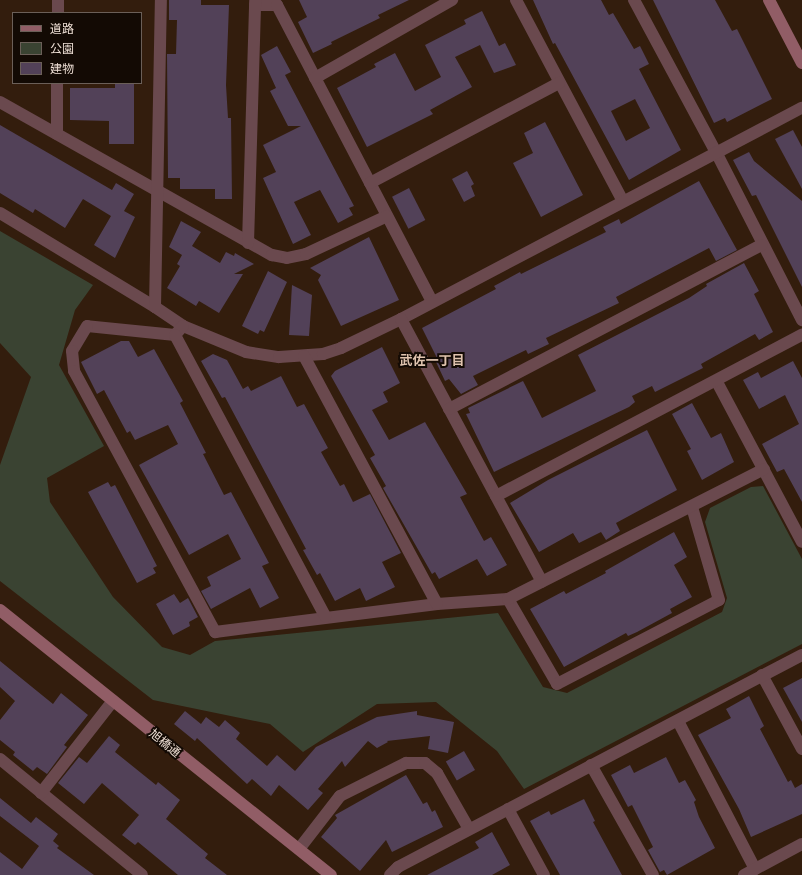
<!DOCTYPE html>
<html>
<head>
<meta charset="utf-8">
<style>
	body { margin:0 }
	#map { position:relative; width:802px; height:875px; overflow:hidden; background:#331d0d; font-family:Poppins,"Noto Sans JP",sans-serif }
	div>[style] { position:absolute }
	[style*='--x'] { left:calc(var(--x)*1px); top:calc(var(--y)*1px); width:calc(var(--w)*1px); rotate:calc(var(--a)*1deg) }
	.green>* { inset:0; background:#3a4332 }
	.building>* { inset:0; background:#524158; transform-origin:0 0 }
	.street>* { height:12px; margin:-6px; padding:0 6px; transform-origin:6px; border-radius:6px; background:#6a494e }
	.secondary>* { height:12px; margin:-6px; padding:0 6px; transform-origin:6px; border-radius:6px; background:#915d66 }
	span { translate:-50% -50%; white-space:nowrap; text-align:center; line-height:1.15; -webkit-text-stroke:4px #130a04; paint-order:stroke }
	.street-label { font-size:12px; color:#eedfd5 }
	.neighbourhood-label { font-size:13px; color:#dfc3ae; font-weight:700 }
	.legend { position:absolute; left:12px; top:12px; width:130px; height:72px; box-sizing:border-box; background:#130a04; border:1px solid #6b5f58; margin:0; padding:5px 7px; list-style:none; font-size:12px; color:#eedfd5 }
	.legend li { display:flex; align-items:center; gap:8px; height:20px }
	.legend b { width:20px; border:1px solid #6b5f58 }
</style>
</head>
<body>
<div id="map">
	<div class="green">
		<i style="clip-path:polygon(0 231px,93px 285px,75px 310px,59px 365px,104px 446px,47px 478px,50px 502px,113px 597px,162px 647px,190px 655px,215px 641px,498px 613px,543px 687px,567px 693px,722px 612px,727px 598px,705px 522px,710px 508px,751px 487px,763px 486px,802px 559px,802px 644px,524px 789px,497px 751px,436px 702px,377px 704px,303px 752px,270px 724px,153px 700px,0 581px,0 465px,31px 377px,0 343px)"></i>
	</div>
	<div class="building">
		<i style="clip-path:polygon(169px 0,201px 0,201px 5px,229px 5px,226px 85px,228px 118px,231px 118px,232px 199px,215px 199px,215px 189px,180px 189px,180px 178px,168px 178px,167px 54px,176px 54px,177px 20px,169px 20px)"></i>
		<i style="clip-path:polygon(299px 0,409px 0,378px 15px,380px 18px,331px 42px,332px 44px,313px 53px,298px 22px,307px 17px)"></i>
		<i style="clip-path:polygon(evenodd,533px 0,601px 0,609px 15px,613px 13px,634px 49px,640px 46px,649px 64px,639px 69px,681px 150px,629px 180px,555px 43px,553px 44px,533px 0,635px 99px,650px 128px,626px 141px,611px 111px,635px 99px)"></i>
		<i style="clip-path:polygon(653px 0,715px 0,732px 31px,737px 29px,772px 99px,727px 122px,725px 118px,714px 123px)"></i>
		<i style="clip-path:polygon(482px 11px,499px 46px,505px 43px,516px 65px,494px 73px,480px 45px,455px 57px,472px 87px,430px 110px,433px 114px,367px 147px,337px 88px,376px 67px,374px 64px,395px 53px,415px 91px,441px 77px,425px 45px,466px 24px,464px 20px)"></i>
		<i style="clip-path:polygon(277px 46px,291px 72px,285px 75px,354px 206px,349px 208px,353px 215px,338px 223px,320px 190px,294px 202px,311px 235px,293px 244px,263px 178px,276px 172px,263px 145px,301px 126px,288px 126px,270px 91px,276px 88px,261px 55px)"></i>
		<i style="clip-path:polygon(115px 83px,134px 84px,134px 144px,109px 144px,109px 121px,70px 120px,70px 88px,115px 88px)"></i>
		<i style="clip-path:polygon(545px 122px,583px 195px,541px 217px,513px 163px,533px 153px,524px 133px)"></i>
		<i style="clip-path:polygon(0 125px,112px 190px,116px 183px,134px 194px,124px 211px,135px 217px,115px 258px,94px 245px,111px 216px,83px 199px,65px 228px,35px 209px,33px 213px,0 193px)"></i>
		<i style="clip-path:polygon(793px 130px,802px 147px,802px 189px,775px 139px)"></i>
		<i style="clip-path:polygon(749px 152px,754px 161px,802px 201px,802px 287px,756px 195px,752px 196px,733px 160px)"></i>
		<i style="clip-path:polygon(467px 171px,474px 184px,471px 186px,475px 196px,464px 202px,452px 179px)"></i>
		<i style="clip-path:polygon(699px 181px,737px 250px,716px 261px,709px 248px,616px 297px,619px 303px,546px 338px,549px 344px,528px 354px,526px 350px,473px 376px,478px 385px,461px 394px,449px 379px,445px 381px,436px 362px,438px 360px,422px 328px,496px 289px,494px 286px,520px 272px,521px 274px,606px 232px,603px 227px,619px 219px,621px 224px)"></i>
		<i style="left:409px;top:188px;width:36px;height:19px;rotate:63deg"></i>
		<i style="clip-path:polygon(181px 221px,201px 232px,192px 246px,220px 263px,226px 252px,234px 256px,235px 253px,254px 264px,234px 274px,243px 274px,219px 313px,199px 301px,196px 306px,167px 288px,180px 266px,177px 264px,182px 255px,169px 247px)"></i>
		<i style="clip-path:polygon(369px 237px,399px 300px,341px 326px,318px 280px,321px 275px,310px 268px)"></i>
		<i style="clip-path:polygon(744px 263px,759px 291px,754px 294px,773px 332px,759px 340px,755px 334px,701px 364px,703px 368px,655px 392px,652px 386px,632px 396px,635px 402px,629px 407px,494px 472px,466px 414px,470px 413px,468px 408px,523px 381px,542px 418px,596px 391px,578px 355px,689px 298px,707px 286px,706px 284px)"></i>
		<i style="clip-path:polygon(268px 271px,287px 282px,264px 332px,260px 330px,258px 334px,242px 326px)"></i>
		<i style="clip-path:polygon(292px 285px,312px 295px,309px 336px,289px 335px)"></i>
		<i style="clip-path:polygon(121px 341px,129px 341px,138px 357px,154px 349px,183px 401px,180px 403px,206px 453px,203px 454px,224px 495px,231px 492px,269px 563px,262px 566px,279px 598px,260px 608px,250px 588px,211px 609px,201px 591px,211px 586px,207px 577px,241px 559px,228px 534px,189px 555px,139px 465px,178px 444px,168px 425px,135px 440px,130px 431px,127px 433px,104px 390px,97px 394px,81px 362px)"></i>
		<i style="clip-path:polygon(382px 347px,400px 383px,383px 392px,388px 402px,372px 410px,389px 440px,425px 422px,467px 494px,460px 497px,484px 541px,491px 537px,507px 565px,487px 576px,477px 559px,439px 579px,435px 572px,432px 574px,383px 488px,386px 486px,370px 458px,375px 455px,331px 376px,335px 371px)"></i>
		<i style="clip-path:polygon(213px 354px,227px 360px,243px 389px,248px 386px,251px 391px,281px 376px,297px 407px,304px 404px,328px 448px,321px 452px,340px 486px,344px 484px,353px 502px,370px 494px,401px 553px,382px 562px,395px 587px,366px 601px,360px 588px,335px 601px,320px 573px,317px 575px,303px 550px,306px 549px,225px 397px,222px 398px,201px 361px)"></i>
		<i style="clip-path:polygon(793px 361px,802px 378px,802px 502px,784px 469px,777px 472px,762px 444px,799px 424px,785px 395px,759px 409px,743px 380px,758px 372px,761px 378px)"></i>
		<i style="clip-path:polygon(692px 403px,711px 438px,721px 433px,734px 462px,702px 480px,687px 451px,691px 449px,672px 414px)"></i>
		<i style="clip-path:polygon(647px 430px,677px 490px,616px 523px,620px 531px,606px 540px,601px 532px,579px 543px,573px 533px,539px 552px,510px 503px,548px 480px)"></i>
		<i style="clip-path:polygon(108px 482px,111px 487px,115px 485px,157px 566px,153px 568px,156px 573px,137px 583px,88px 492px)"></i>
		<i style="clip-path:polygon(674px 532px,687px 557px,674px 565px,692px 597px,670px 609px,672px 613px,637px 632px,628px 636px,626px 633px,564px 667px,530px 609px,564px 591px,566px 594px,606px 573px,605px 571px)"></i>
		<i style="clip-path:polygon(174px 594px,180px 603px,188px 598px,198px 617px,189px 622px,190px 626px,173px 635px,156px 604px)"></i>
		<i style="clip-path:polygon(0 661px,53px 704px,61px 693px,88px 715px,64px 745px,67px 747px,47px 774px,37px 767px,33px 771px,13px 755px,15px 752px,0 740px,0 720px,15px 701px,0 687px)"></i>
		<i style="clip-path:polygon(802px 678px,802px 722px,783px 688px)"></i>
		<i style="clip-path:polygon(749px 696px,764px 726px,760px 729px,788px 782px,791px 780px,795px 788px,802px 784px,802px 814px,751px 837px,739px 809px,698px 735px,731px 718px,726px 709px)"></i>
		<i style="clip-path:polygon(185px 711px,201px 724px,206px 717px,219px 727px,225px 720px,240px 733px,236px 739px,267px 766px,277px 755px,295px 771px,316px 747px,377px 717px,417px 711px,417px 715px,454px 722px,448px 753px,428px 749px,430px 736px,387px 741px,388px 742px,377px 748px,368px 741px,345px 767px,342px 761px,318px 789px,323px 793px,308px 810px,279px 785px,271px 796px,252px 779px,247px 784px,197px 738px,195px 741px,174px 724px)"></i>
		<i style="clip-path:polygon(109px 736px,120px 745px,115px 752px,156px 785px,158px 782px,180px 800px,166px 819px,208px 854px,205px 858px,227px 875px,178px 875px,138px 842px,135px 845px,122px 835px,139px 815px,102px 783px,84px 804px,58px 783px,79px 757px,87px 763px)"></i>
		<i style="left:464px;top:751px;width:22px;height:21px;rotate:60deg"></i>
		<i style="clip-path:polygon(666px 757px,679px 783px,685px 780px,696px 800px,694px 802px,699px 817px,715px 848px,667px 875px,664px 870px,660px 872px,648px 850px,653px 847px,632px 805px,628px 807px,611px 775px,630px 765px,634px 773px)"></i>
		<i style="clip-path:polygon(406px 775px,423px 804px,427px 802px,432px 812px,435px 810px,443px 827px,392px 852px,386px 840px,360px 871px,321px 837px,337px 818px,335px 815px)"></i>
		<i style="clip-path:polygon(0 798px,31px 823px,36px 817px,58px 834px,53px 841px,59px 846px,57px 848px,94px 875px,0 875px,0 852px,22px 869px,39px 846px,0 816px)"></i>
		<i style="clip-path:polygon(584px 799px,595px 821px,593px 822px,622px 875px,560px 875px,530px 821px,549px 811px,551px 815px)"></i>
		<i style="clip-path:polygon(492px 832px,510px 865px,492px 875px,427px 875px,479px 848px,475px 842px)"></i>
	</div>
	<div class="street">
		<i style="--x:516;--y:0;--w:228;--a:62"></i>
		<i style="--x:634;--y:0;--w:173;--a:61.7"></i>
		<i style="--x:716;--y:152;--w:189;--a:62.9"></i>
		<i style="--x:255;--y:5;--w:22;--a:0"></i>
		<i style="--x:277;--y:5;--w:335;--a:62.4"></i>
		<i style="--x:58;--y:13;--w:13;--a:-90"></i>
		<i style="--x:315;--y:78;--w:158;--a:-29.7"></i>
		<i style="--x:0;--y:102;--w:312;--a:29.4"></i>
		<i style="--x:272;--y:255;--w:15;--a:11"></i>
		<i style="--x:287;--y:258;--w:19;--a:-12"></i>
		<i style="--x:306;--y:254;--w:89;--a:-25.1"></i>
		<i style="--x:57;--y:134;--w:51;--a:-90"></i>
		<i style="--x:370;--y:183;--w:214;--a:-27.9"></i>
		<i style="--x:0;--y:213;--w:181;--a:31.2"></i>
		<i style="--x:155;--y:307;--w:34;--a:34"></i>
		<i style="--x:183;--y:326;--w:68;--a:22.4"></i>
		<i style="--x:246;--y:352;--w:33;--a:9"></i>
		<i style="--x:279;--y:357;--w:44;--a:-3.9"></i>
		<i style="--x:323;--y:354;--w:19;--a:-18"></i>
		<i style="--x:341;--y:348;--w:67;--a:-25.8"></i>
		<i style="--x:401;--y:319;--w:453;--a:-27.8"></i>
		<i style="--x:248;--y:243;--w:243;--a:-88.3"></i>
		<i style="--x:155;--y:307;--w:307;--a:-88.9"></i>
		<i style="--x:401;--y:319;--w:298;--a:61.8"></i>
		<i style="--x:183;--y:326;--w:12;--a:132"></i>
		<i style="--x:175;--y:335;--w:88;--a:-174.2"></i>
		<i style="--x:87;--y:326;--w:29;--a:121"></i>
		<i style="--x:72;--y:351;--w:20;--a:84"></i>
		<i style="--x:74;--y:371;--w:297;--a:61.6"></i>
		<i style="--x:215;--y:632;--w:224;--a:-7.2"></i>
		<i style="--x:437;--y:604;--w:71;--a:-4"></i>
		<i style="--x:508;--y:599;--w:98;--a:60"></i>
		<i style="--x:557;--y:684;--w:182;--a:-27.4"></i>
		<i style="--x:719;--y:600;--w:97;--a:-106.2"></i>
		<i style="--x:175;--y:335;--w:319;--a:61.9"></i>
		<i style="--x:304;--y:356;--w:281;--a:61.8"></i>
		<i style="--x:717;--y:382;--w:181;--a:62"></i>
		<i style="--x:449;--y:409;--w:353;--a:-27.7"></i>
		<i style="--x:496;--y:496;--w:346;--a:-27.8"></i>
		<i style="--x:508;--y:599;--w:287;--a:-26.9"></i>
		<i style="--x:762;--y:675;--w:84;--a:61.6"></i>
		<i style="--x:678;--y:721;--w:167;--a:62.5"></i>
		<i style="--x:0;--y:759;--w:183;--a:39.2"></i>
		<i style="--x:591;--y:765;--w:126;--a:60.6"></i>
		<i style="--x:41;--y:793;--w:117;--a:-52"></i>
		<i style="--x:508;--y:809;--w:75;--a:61.4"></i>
		<i style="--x:299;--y:849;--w:67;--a:-52.3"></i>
		<i style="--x:340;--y:796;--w:74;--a:-26.6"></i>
		<i style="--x:406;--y:763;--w:19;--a:0"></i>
		<i style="--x:425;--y:763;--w:16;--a:40"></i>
		<i style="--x:437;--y:773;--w:64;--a:60.3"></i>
		<i style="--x:390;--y:875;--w:11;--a:-45"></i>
		<i style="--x:398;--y:867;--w:456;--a:-27.7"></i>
		<i style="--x:744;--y:875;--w:66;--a:-28.1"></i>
	</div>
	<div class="secondary">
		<i style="--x:769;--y:0;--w:71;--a:62.4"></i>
		<i style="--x:0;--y:610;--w:424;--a:38.7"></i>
	</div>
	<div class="street-label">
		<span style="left:165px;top:743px;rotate:39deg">旭橋通</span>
	</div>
	<div class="neighbourhood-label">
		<span style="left:432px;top:361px">武佐一丁目</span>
	</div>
	<ul class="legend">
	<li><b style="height:5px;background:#915d66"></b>道路</li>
	<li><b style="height:11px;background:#3a4332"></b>公園</li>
	<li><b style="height:11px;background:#524158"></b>建物</li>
	</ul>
</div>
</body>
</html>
